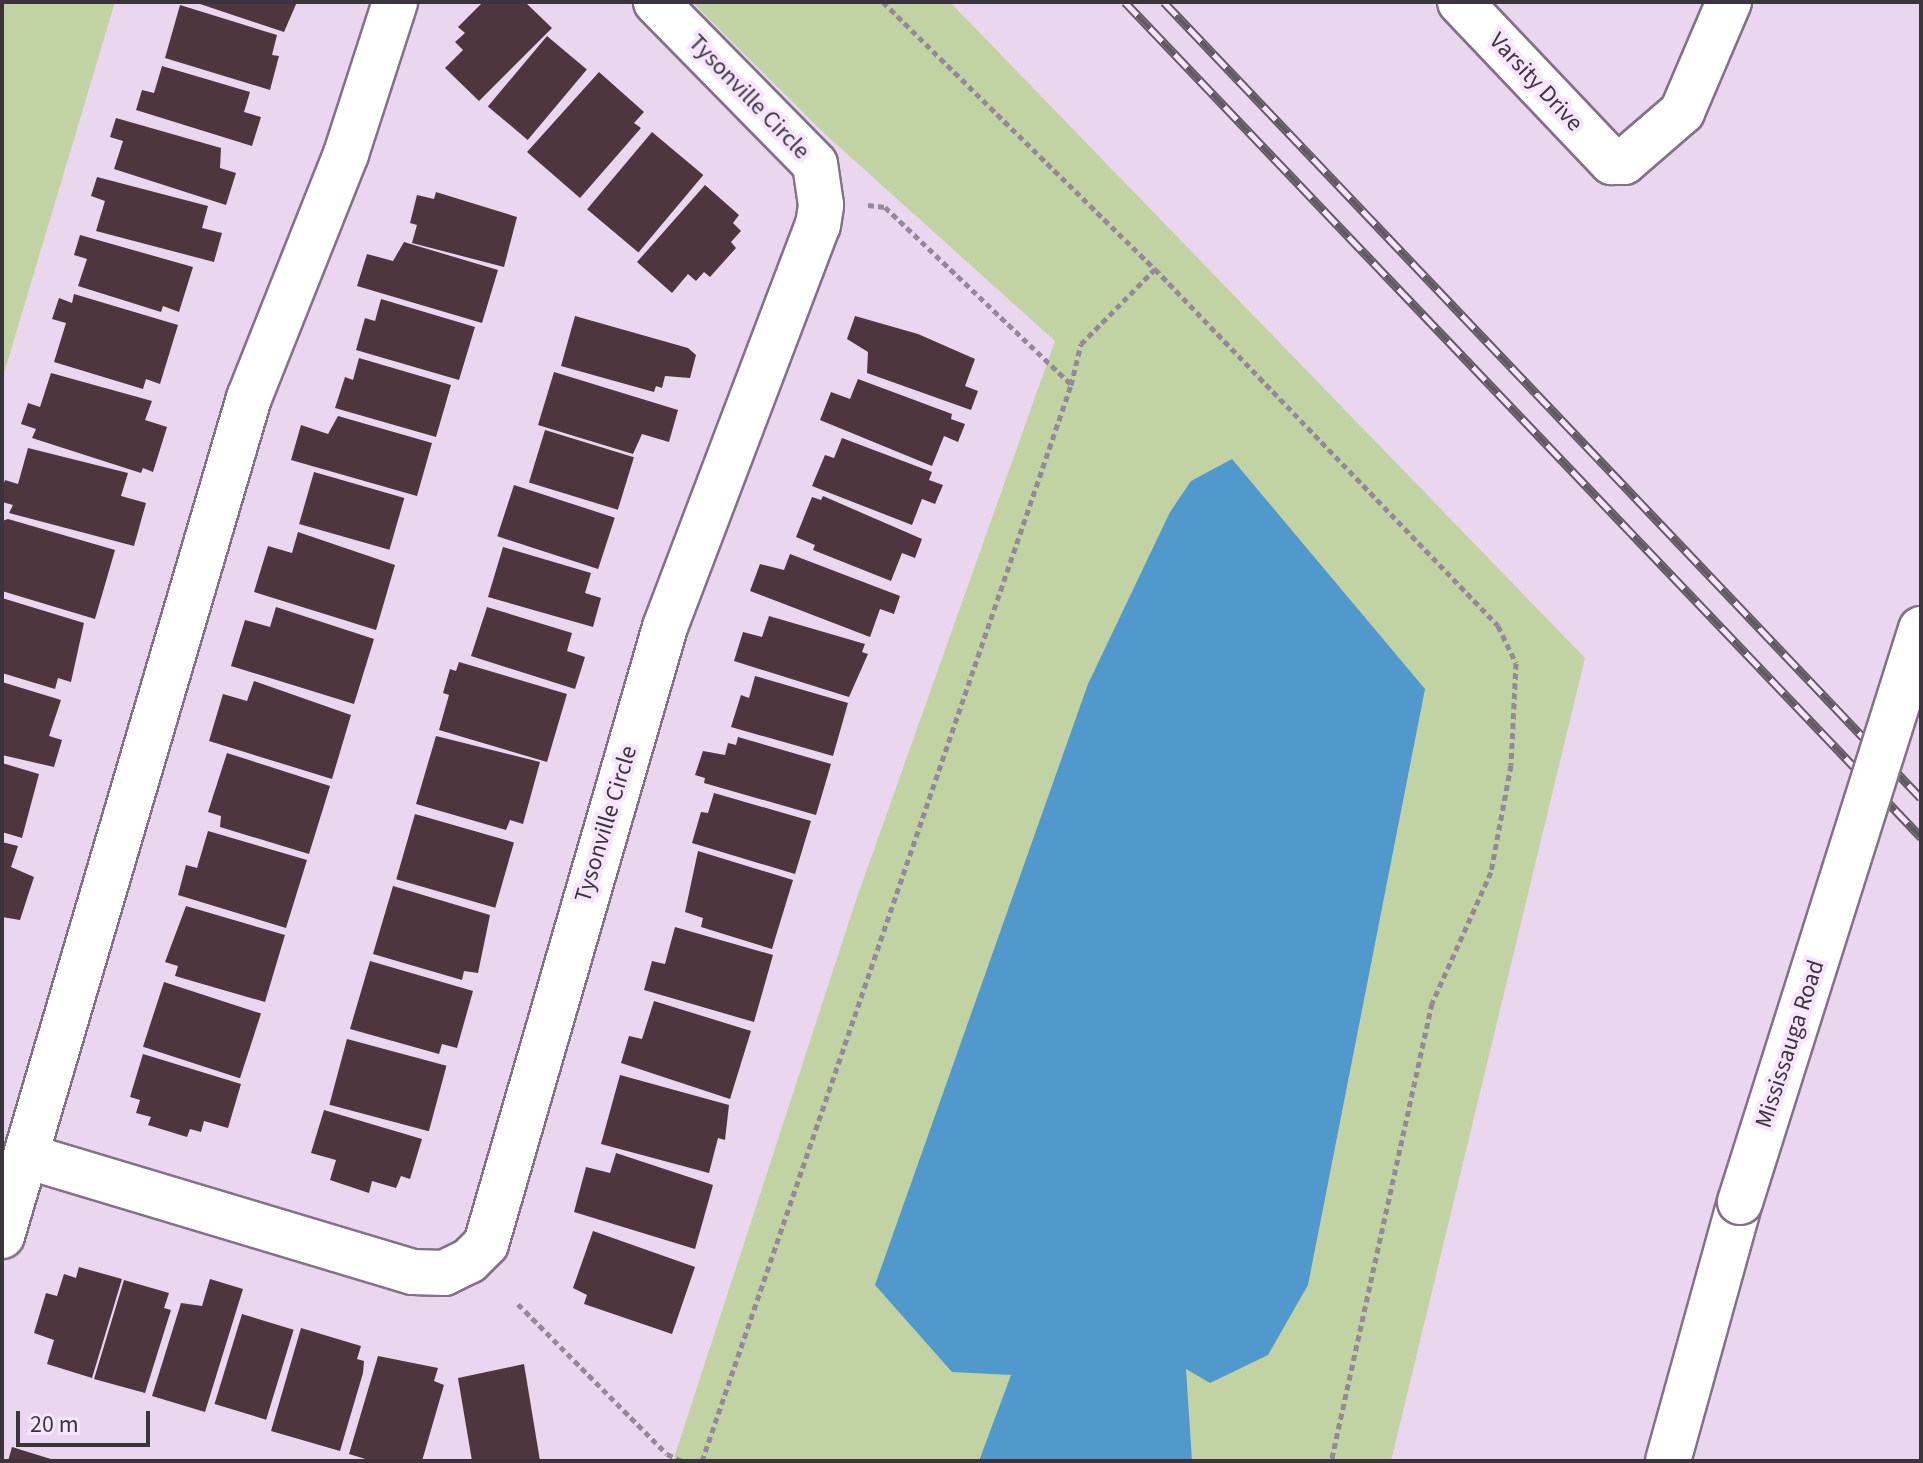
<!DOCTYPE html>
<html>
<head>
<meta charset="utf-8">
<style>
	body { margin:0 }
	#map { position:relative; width:1923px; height:1463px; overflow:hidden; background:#ead7ef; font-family:"Source Sans 3",sans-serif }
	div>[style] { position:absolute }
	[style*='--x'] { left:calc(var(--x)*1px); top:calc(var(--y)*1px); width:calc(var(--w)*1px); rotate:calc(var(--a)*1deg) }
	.green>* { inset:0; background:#c2d3a3 }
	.water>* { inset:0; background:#5198cc }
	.building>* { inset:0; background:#4f353d; transform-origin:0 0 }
	.path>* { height:5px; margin-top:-2.5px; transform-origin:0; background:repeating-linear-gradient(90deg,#958899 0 6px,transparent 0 10px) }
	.roads { filter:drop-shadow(2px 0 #837287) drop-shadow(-2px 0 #837287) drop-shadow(0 2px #837287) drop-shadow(0 -2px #837287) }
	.minor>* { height:44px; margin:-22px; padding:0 22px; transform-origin:22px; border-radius:22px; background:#fff }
	.secondary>* { height:44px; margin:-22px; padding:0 22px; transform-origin:22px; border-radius:22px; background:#fff }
	.rail>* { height:9px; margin-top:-4.5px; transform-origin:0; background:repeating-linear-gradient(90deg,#f7e4fd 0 18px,#635966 0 36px); box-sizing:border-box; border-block:2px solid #635966 }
	.bridges { filter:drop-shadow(2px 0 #837287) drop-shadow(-2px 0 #837287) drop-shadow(0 2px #837287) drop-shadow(0 -2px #837287) }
	.secondary-bridge>* { height:44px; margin:-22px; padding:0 22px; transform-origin:22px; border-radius:22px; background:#fff }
	span { translate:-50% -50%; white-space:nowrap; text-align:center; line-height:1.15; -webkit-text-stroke:8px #f7e4fd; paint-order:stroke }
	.street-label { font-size:24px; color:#3b343d }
	.frame { position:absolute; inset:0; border:4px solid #3b343d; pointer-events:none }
	.scale { position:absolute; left:16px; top:1411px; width:134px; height:36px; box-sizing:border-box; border:4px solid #3b343d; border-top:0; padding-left:10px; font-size:24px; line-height:28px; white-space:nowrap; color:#3b343d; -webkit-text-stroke:6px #f7e4fd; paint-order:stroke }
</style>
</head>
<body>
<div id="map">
	<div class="green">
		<i style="clip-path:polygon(2px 2px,115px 2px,2px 380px)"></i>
		<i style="clip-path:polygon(692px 2px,950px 2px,1585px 658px,1391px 1461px,673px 1461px,855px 903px,1055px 341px,826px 135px)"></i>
	</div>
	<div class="water">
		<i style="clip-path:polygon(1232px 459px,1425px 689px,1308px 1285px,1268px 1355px,1210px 1383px,1186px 1369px,1192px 1461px,979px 1461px,1011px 1375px,952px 1372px,875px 1285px,1088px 684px,1170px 512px,1191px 481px)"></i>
	</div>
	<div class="building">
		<i style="clip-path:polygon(194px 2px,297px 2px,284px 32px)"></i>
		<i style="clip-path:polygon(483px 2px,525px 2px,552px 28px,479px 101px,445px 68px,463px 50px,455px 42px,465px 33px,458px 27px)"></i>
		<i style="clip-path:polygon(180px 5px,277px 35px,272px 55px,279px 56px,270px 90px,165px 58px)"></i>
		<i style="left:547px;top:36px;width:52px;height:92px;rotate:40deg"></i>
		<i style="clip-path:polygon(162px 66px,250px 92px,244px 112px,261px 117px,252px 146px,136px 110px,142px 90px,154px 93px)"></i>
		<i style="clip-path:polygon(599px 72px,644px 112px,634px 123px,641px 128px,580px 198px,527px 152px)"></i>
		<i style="clip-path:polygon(116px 118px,221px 148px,220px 168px,236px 173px,226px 205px,114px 169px,123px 141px,110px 137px)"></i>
		<i style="left:652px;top:132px;width:67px;height:101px;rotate:40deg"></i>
		<i style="clip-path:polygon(97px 177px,208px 206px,202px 228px,222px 233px,214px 262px,96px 231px,105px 201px,91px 196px)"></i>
		<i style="clip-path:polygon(705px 185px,739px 215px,733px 223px,741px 231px,731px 242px,736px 248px,710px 277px,704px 272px,696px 281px,688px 274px,672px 293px,637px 262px)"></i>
		<i style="clip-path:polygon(436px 192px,517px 217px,504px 267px,412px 243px,417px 225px,410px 223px,417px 195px,434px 199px)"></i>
		<i style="clip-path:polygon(80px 235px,193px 267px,179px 312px,163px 306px,161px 312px,78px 286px,87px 259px,74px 255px)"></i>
		<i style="clip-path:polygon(404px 242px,498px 270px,482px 323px,357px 286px,367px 254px,393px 261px)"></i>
		<i style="clip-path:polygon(74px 294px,178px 325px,160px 384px,146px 379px,143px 389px,54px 362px,66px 323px,52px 319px,59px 298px,72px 303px)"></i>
		<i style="clip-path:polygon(381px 299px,475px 327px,459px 380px,356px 350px,365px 318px,375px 321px)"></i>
		<i style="clip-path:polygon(575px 316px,688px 348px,696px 355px,690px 378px,665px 376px,662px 388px,656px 386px,654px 392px,561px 366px)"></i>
		<i style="clip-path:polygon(855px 316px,918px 334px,975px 359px,965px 386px,978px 391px,971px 410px,867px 373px,868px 352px,847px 339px)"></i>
		<i style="clip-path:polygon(359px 358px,451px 385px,436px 437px,335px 408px,345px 377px,353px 380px)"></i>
		<i style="clip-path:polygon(554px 372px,678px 410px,669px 442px,642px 434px,633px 454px,538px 425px)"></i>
		<i style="clip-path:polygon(51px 373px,152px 401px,145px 420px,167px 427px,153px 472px,143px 468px,141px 473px,32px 438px,36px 429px,21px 424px,28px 403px,40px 407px)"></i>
		<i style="clip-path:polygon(858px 379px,952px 414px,951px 419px,965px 424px,958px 442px,944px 436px,932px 466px,820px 420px,831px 392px,850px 399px)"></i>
		<i style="clip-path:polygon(338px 416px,432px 443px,417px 496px,291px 460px,301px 425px,328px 434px)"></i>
		<i style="left:545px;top:430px;width:93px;height:55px;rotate:17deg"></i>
		<i style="clip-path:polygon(842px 438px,932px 472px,929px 480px,943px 485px,935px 504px,922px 499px,912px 525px,812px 486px,825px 455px,834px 458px)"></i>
		<i style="clip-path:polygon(28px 448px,128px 473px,121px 496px,146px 503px,134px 546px,9px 513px,13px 505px,2px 502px,2px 489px,5px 480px,18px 484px)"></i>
		<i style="left:314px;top:472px;width:94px;height:54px;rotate:16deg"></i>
		<i style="left:514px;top:485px;width:106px;height:54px;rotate:18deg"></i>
		<i style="clip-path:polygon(823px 496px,922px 539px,915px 558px,902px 553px,891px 581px,813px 550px,815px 545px,796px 537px,812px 497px,821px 500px)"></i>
		<i style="clip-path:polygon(8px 519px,115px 550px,95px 619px,2px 591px,2px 521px)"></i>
		<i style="clip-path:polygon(298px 532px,395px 565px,376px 630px,254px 592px,268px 546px,292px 553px)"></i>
		<i style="clip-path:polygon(503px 547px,591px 573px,585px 593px,601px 598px,593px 627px,488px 597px)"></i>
		<i style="clip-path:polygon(790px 554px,900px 596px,894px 614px,880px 609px,870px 637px,750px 591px,760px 564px,784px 570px)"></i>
		<i style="clip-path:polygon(2px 598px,84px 623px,71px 682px,58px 678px,55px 689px,2px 673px)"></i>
		<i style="clip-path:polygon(276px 607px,374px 639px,354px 704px,231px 666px,245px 620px,270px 627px)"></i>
		<i style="clip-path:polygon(487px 607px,572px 633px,567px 651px,585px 657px,575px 689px,471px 656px)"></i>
		<i style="clip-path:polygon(769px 616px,865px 644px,862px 652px,868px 654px,849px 697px,734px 661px,743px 632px,762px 637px)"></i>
		<i style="clip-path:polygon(459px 662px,567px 694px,547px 762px,439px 730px,449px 695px,443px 693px,450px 669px,456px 671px)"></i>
		<i style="clip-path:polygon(755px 676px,848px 703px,833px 756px,731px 727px,741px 695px,749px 698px)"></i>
		<i style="clip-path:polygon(254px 681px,351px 715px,332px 779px,209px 741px,223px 694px,247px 701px)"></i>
		<i style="clip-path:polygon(2px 682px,61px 700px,49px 736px,62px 740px,54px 767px,2px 755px)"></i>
		<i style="clip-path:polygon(436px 736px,540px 762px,523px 824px,510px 820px,506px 830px,416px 804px)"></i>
		<i style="clip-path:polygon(738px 737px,831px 764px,816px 815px,704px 783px,705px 778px,695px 775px,703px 751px,725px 755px,728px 743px,736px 745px)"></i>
		<i style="clip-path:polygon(227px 753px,330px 786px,309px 854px,220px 827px,221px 816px,208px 812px)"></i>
		<i style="clip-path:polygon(2px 763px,39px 774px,22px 838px,2px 832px)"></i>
		<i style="clip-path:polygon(714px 793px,811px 821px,795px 874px,692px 843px,701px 812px,708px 813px)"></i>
		<i style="left:415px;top:814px;width:103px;height:68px;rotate:16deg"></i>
		<i style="clip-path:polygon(208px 831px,307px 860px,286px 928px,178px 895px,186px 865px,197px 868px)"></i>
		<i style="clip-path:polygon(2px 842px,18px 846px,11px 867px,34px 877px,20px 920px,2px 917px)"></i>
		<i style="clip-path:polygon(698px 851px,793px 880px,772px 949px,701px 927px,703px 918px,685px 912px)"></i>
		<i style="clip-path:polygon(393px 886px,490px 915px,478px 973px,464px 971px,462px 980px,373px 954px)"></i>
		<i style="clip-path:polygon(186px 906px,285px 935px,265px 1002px,175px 976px,178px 966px,165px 962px)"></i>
		<i style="clip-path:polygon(675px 927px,773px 955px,754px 1022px,644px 990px,652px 961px,665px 964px)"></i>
		<i style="clip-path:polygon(370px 961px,473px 991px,457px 1048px,442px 1044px,439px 1054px,350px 1029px)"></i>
		<i style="left:164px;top:982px;width:102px;height:68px;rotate:18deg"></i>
		<i style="clip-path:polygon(654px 1001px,751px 1031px,730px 1099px,621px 1063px,629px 1036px,642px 1039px)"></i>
		<i style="left:347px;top:1039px;width:103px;height:68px;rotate:15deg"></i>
		<i style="clip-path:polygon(143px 1054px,241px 1084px,228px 1128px,204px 1121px,201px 1132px,190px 1129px,187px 1137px,148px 1125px,151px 1117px,136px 1113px,140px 1100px,130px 1097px)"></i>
		<i style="clip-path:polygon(620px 1075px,729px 1105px,725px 1140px,718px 1138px,709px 1173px,601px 1144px)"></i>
		<i style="clip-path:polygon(324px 1110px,422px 1139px,410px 1179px,401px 1176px,396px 1188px,372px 1181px,369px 1193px,330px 1180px,336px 1160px,311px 1153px)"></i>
		<i style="clip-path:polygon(616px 1153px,713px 1185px,695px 1249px,574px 1212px,586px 1167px,610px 1173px)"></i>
		<i style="clip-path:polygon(593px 1231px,695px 1267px,672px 1334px,584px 1304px,587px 1295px,573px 1288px)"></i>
		<i style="clip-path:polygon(79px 1267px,122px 1279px,92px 1378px,47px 1364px,54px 1340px,34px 1333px,46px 1293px,57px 1296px,64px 1274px,76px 1278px)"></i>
		<i style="clip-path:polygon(210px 1279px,243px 1289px,205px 1412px,152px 1396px,181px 1303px,202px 1306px)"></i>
		<i style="clip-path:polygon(124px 1280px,169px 1293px,164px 1308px,171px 1310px,145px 1393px,94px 1379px)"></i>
		<i style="left:242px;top:1314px;width:54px;height:94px;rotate:17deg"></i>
		<i style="clip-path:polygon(301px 1328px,361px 1346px,357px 1359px,364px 1361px,363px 1373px,340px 1451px,271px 1431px)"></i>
		<i style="clip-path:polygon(378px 1356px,438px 1368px,434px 1381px,444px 1385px,422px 1461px,372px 1461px,349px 1454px)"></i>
		<i style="clip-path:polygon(524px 1364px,540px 1461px,472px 1461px,458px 1378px)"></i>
		<i style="clip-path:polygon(12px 1447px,54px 1460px,54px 1461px,8px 1461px)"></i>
	</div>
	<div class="path">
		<i style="--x:883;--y:2;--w:381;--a:44.5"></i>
		<i style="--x:1155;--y:269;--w:495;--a:46.1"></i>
		<i style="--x:1498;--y:626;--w:41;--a:64.1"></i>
		<i style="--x:1516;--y:663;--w:102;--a:92.8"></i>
		<i style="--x:1511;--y:765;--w:109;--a:100.6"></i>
		<i style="--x:1491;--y:872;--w:144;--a:114.2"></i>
		<i style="--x:1432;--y:1003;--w:469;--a:102.4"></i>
		<i style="--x:868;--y:205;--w:17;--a:7"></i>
		<i style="--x:885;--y:207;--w:257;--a:43.6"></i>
		<i style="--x:518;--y:1304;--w:211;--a:45.2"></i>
		<i style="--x:667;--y:1454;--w:17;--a:25"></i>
		<i style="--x:702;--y:1461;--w:1138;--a:-71.07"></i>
		<i style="--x:1071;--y:385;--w:42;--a:-76.3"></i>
		<i style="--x:1081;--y:344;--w:105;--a:-45.4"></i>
	</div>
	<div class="roads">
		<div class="minor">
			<i style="--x:1460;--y:2;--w:221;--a:46.5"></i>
			<i style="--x:1612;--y:162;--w:12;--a:0"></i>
			<i style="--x:1624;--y:162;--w:77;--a:-40.8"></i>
			<i style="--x:1682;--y:112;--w:120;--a:-66.9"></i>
			<i style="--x:26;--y:1156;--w:404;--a:16.7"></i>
			<i style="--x:413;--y:1272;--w:31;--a:2"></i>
			<i style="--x:444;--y:1273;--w:28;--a:-26"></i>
			<i style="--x:469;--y:1261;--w:24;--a:-45"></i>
			<i style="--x:486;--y:1244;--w:642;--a:-73.82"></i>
			<i style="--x:665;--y:627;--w:430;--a:-69.2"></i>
			<i style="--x:818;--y:225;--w:20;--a:-81"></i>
			<i style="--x:821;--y:205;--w:41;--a:-98.3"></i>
			<i style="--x:815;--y:164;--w:227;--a:-134.5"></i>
			<i style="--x:2;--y:1236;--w:874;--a:-73.58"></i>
			<i style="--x:249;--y:398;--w:263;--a:-68.3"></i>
			<i style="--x:346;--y:154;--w:160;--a:-72.1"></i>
		</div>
		<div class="secondary">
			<i style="--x:1668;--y:1461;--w:269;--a:-74.5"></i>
		</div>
	</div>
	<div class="rail">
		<i style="--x:1125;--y:2;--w:1154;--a:46.37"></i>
		<i style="--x:1164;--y:2;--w:1098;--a:46.44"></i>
	</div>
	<div class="bridges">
		<div class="secondary-bridge">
			<i style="--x:1740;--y:1202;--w:601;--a:-72.47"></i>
		</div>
	</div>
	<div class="street-label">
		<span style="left:1536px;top:82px;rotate:47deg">Varsity Drive</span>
		<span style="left:749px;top:97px;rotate:46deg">Tysonville Circle</span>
		<span style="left:606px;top:824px;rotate:-73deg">Tysonville Circle</span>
		<span style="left:1790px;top:1044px;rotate:-72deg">Mississauga Road</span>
	</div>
	<div class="frame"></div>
	<div class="scale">20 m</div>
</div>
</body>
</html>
